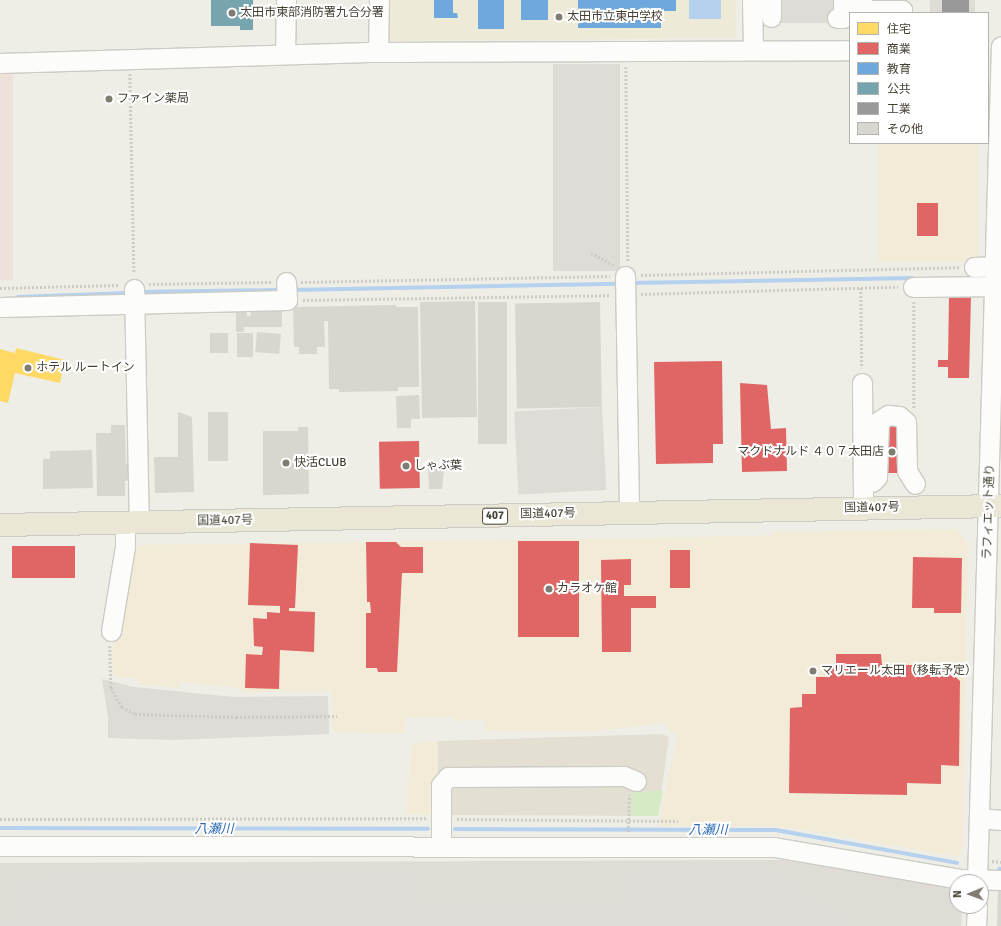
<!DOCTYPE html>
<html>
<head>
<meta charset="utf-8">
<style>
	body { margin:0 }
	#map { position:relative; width:1001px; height:926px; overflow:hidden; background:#eeede6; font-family:Signika,"Noto Sans JP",sans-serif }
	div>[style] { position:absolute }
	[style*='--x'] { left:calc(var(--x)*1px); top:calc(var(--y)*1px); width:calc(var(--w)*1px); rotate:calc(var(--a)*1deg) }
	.residential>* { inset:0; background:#e3e0d3 }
	.commercial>* { inset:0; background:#f2ebd8; transform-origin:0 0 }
	.industrial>* { inset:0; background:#dedcd5; transform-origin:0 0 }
	.education>* { inset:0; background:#edead8 }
	.medical>* { inset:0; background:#eee1da; transform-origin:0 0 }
	.green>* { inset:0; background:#d7eac6 }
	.parking>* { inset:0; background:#dddcd6; transform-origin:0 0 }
	.water>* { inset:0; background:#b5d1ee; transform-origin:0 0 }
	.homes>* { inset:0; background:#ffd966 }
	.shops>* { inset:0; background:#e06666; transform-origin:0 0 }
	.schools>* { inset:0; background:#6fa8dc; transform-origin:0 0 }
	.public>* { inset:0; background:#76a5af }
	.industry>* { inset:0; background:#999; transform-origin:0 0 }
	.stream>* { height:4px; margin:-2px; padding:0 2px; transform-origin:2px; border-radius:2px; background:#b5d1ee }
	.building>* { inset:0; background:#d8d6cf; transform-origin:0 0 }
	.path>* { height:2.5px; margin-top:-1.25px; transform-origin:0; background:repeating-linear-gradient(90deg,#cdcbc6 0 2px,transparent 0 4px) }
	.roads { filter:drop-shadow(1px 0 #cccbc4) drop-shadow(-1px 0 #cccbc4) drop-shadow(0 1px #cccbc4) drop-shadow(0 -1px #cccbc4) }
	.minor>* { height:19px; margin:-9.5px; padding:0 9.5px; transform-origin:9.5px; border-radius:9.5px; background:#fcfcfb }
	.highway>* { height:22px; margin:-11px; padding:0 11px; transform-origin:11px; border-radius:11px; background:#ebe7d7 }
	.dots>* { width:11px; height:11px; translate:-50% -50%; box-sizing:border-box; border:2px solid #fff; border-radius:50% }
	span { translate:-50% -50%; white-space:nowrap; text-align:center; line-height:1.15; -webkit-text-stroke:4px #fff; paint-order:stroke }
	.shield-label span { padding:1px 3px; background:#fff; border:1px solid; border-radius:3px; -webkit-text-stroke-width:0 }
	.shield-label { font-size:11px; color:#443f33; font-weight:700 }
	.poi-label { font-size:12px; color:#443f33 }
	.left { translate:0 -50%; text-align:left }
	.right { translate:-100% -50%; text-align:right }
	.street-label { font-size:12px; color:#443f33 }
	.water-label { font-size:13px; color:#2b69b1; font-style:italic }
	.legend { position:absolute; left:849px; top:12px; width:140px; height:132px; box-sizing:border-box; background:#fff; border:1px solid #b4b2ad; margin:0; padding:5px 7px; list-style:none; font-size:12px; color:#443f33 }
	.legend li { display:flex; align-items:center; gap:8px; height:20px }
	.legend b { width:20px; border:1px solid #b4b2ad }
	.north { position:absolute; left:949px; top:874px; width:40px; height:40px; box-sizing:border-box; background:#fff; border:1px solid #b4b2ad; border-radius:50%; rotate:269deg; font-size:11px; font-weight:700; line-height:16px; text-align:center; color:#443f33 }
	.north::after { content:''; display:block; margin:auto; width:14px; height:18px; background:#807c72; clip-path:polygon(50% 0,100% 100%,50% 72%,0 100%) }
</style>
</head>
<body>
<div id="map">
	<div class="residential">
		<i style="clip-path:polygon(663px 734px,669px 737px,658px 816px,437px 815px,438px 741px)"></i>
	</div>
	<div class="commercial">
		<i style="left:878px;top:143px;width:100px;height:119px"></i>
		<i style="clip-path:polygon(956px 529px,968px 543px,963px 807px,962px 849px,958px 857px,788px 827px,658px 826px,677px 736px,662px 723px,597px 731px,484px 731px,484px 720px,454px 721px,454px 717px,405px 718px,405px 734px,333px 732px,332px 692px,239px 692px,239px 688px,180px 682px,179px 688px,137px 684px,138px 679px,114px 676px,111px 659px,129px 545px,656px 538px,773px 535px,773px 532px)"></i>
		<i style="clip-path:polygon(438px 741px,437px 815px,406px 814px,412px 743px)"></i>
	</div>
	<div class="industrial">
		<i style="left:930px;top:0;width:45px;height:13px"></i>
		<i style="clip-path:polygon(782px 860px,957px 888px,957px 906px,962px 906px,961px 926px,0 926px,0 863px)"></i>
	</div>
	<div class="education">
		<i style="clip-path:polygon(383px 0,736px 0,736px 38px,391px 41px,383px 33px)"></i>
	</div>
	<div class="medical">
		<i style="left:0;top:73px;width:13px;height:207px"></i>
	</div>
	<div class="green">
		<i style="clip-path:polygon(663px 791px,658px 816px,631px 816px,631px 792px)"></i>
	</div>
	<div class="parking">
		<i style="left:766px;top:0;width:82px;height:23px"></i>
		<i style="left:553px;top:64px;width:67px;height:207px"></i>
		<i style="left:602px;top:407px;width:83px;height:88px;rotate:87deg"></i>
		<i style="clip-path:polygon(102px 679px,134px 687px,233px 697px,328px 696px,329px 734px,173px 740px,108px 738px,108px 718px)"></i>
		<i style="clip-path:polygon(630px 864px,772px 867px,864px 926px,0 926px,0 918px,7px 917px,9px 876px,48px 880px,49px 870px,423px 869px,422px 906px,620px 903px,621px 875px,630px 876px)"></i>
	</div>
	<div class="water">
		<i style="left:689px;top:0;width:32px;height:19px"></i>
	</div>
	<div class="homes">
		<i style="clip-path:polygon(16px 348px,65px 360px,60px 383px,15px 373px,8px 403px,0 401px,0 349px,15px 353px)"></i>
	</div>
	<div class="shops">
		<i style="left:917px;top:203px;width:21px;height:33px"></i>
		<i style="clip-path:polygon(949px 296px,971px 296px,969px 378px,948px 378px,948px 367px,938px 367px,938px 360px,948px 360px)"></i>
		<i style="clip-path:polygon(722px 361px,723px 444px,713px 444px,713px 463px,656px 464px,654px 362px)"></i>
		<i style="clip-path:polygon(740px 383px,767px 385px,771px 429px,786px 428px,787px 471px,742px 472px)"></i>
		<i style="left:882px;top:421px;width:20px;height:52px"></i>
		<i style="left:419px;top:441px;width:47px;height:40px;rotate:89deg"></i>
		<i style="left:518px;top:541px;width:61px;height:96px"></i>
		<i style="clip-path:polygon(366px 542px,396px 542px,401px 547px,423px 547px,423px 573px,402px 573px,397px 672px,378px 672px,377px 668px,366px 668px,366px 613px,371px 613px,370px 602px,367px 602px)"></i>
		<i style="clip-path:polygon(250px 543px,298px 545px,295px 608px,289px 608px,289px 611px,315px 612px,314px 652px,280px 650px,279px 689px,245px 688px,246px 654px,262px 655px,263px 647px,254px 646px,253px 618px,267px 619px,267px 612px,280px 613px,280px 606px,248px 605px)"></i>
		<i style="left:75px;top:546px;width:32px;height:63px;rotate:90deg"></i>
		<i style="left:670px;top:550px;width:20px;height:38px"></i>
		<i style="clip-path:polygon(913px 557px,962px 558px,961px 613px,934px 613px,934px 608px,912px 608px)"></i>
		<i style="clip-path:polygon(631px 559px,631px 585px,624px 585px,624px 596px,656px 596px,656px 608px,631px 608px,631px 652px,602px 652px,601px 560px)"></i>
		<i style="clip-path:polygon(836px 654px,881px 654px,882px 665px,942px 665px,960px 681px,959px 766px,941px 765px,941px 784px,907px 783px,907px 795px,789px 793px,790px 708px,802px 707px,802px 694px,816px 694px,816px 677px,830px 677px,830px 666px,836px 666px)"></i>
	</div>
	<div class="schools">
		<i style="clip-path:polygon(434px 0,453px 0,453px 13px,457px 13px,458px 18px,434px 18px)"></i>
		<i style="left:478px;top:0;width:26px;height:29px"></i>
		<i style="left:521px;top:0;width:27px;height:20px"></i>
		<i style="clip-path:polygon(578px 0,676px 0,676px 11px,661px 11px,661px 28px,578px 28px)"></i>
	</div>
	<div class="public">
		<i style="clip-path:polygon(211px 0,253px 0,253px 30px,240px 30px,240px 26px,211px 26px)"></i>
	</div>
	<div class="industry">
		<i style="left:942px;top:0;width:27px;height:13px"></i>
	</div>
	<div class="stream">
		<i style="--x:630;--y:283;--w:283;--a:-1"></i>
		<i style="--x:292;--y:290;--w:327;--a:-1.1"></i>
		<i style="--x:138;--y:292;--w:143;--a:-0.8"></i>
		<i style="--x:18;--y:297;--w:112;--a:-2"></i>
		<i style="--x:0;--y:828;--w:428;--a:0.1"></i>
		<i style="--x:455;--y:829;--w:321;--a:0.2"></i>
		<i style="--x:776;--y:830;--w:184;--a:10.3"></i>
		<i style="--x:999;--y:869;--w:2;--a:0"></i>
	</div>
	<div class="building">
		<i style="left:475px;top:301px;width:116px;height:55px;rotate:89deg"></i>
		<i style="left:478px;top:302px;width:29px;height:142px"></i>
		<i style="left:600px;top:302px;width:105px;height:85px;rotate:89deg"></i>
		<i style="clip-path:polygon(250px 305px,282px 305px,282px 327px,244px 327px,244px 332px,236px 332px,236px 306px,247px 306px,247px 316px,251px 316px)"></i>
		<i style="clip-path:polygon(396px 305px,396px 307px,418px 307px,419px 387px,398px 387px,398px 391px,339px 392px,339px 389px,329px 389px,328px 321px,324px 321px,325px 347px,317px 347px,317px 354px,299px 354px,299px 347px,294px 347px,293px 307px)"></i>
		<i style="left:257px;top:332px;width:24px;height:20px;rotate:5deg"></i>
		<i style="left:210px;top:333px;width:18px;height:20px"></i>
		<i style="left:237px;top:333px;width:16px;height:24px"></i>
		<i style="clip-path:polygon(419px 395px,420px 419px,411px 419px,411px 428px,397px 428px,396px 396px)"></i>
		<i style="clip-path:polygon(178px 412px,192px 417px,194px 492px,155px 493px,154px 457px,178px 457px)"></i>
		<i style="left:208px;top:412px;width:20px;height:49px"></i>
		<i style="clip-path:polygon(111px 425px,125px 425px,126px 464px,131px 464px,131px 480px,125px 481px,125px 496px,97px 496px,96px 433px,111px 433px)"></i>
		<i style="clip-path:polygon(298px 427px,308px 427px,309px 494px,263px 495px,263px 431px,298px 431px)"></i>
		<i style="clip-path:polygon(92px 450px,93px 488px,43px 489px,43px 459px,50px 459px,50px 451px)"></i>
		<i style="clip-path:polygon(428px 464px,440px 464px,440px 469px,444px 469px,442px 489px,429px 489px)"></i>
		<i style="clip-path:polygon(998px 891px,1001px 891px,1001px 926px,997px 926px)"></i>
	</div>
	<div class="path">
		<i style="--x:626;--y:67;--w:195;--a:89.4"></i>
		<i style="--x:130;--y:74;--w:199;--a:88.8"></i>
		<i style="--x:591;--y:253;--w:27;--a:28"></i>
		<i style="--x:641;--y:275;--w:319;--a:-1.4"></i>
		<i style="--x:301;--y:282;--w:309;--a:-1.1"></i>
		<i style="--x:149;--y:284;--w:123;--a:-0.9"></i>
		<i style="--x:0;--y:288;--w:120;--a:-1.4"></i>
		<i style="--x:861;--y:288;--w:80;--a:89.3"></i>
		<i style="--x:641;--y:294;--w:257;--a:-1.6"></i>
		<i style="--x:303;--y:300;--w:307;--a:-0.9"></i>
		<i style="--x:914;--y:302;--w:107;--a:90"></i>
		<i style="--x:110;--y:646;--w:42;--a:88.6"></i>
		<i style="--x:111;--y:688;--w:22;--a:60"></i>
		<i style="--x:122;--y:707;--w:15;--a:28"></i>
		<i style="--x:135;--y:714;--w:101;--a:1.7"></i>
		<i style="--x:236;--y:717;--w:101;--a:-0.6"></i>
		<i style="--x:0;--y:819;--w:426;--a:-0.1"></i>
		<i style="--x:457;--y:819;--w:221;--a:0.5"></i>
		<i style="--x:628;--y:832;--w:37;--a:-88"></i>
		<i style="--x:992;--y:861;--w:9;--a:6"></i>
	</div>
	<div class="roads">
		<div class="minor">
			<i style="--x:752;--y:0;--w:49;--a:88.8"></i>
			<i style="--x:862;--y:0;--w:10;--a:90"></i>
			<i style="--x:862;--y:10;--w:40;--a:0"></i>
			<i style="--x:902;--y:10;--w:3;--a:90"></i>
			<i style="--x:771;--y:17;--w:17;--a:-90"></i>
			<i style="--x:837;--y:18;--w:6;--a:0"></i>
			<i style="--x:843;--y:18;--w:18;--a:-90"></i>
			<i style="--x:378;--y:52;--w:52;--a:-88.9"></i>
			<i style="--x:285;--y:54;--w:54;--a:-88.9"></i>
			<i style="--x:0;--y:63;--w:378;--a:-1.7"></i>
			<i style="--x:378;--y:52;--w:472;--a:-0.2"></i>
			<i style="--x:974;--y:267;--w:27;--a:-2"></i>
			<i style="--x:625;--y:276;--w:237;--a:89"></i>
			<i style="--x:913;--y:287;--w:88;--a:-0.7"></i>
			<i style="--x:134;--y:289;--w:234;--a:88.8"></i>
			<i style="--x:0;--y:307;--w:287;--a:-1.4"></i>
			<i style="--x:287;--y:300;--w:18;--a:-93"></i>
			<i style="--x:862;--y:383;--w:125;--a:89.5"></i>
			<i style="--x:872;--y:482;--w:7;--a:-45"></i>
			<i style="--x:877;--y:477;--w:56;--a:-88"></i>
			<i style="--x:879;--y:421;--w:11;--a:-34"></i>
			<i style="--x:888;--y:415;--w:11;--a:5"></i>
			<i style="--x:899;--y:416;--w:9;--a:41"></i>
			<i style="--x:906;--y:422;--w:49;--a:88.8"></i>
			<i style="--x:907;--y:471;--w:15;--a:58"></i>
			<i style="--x:111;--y:631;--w:86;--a:-80.6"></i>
			<i style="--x:125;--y:546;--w:23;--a:-90"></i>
			<i style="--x:979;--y:818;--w:22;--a:5"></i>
			<i style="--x:0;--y:846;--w:774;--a:0.07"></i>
			<i style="--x:774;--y:847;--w:190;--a:9.7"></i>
			<i style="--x:961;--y:879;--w:40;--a:1.4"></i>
			<i style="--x:441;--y:847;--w:62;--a:-90"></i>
			<i style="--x:441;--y:785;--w:11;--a:-49"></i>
			<i style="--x:448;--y:777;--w:176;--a:-0.3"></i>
			<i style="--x:624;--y:776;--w:13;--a:23"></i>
			<i style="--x:977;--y:882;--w:836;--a:-88.36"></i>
			<i style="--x:976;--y:926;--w:20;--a:-87"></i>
		</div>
		<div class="highway">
			<i style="--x:0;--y:525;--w:1001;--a:-1.09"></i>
		</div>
	</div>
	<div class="dots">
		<i style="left:232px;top:13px;background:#807c72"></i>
		<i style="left:559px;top:17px;background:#807c72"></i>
		<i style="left:109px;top:99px;background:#807c72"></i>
		<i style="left:28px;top:368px;background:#807c72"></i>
		<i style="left:892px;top:452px;background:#807c72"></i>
		<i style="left:286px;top:463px;background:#807c72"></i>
		<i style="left:406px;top:466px;background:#807c72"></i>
		<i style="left:549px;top:589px;background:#807c72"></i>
		<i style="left:813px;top:671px;background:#807c72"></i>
	</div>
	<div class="shield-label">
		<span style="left:495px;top:516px">407</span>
	</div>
	<div class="poi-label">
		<span class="left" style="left:240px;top:13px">太田市東部消防署九合分署</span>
		<span class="left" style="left:567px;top:17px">太田市立東中学校</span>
		<span class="left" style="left:117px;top:99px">ファイン薬局</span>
		<span class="left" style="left:36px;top:368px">ホテル ルートイン</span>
		<span class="right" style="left:884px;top:452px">マクドナルド ４０７太田店</span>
		<span class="left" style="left:294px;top:463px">快活CLUB</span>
		<span class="left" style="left:414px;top:466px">しゃぶ葉</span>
		<span class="left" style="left:557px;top:589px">カラオケ館</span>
		<span class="left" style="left:821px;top:671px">マリエール太田（移転予定）</span>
	</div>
	<div class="street-label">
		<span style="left:872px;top:508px;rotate:-1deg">国道407号</span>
		<span style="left:989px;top:512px;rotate:-88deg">ラフィエット通り</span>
		<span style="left:548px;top:514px;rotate:-1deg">国道407号</span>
		<span style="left:225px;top:521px;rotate:-1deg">国道407号</span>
	</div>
	<div class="water-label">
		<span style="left:214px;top:829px">八瀬川</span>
		<span style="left:708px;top:830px">八瀬川</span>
	</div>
	<ul class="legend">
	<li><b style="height:11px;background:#ffd966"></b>住宅</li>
	<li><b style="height:11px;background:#e06666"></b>商業</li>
	<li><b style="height:11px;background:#6fa8dc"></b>教育</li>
	<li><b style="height:11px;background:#76a5af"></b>公共</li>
	<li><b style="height:11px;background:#999"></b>工業</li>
	<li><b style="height:11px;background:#d8d6cf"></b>その他</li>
	</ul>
	<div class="north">N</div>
</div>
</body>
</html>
